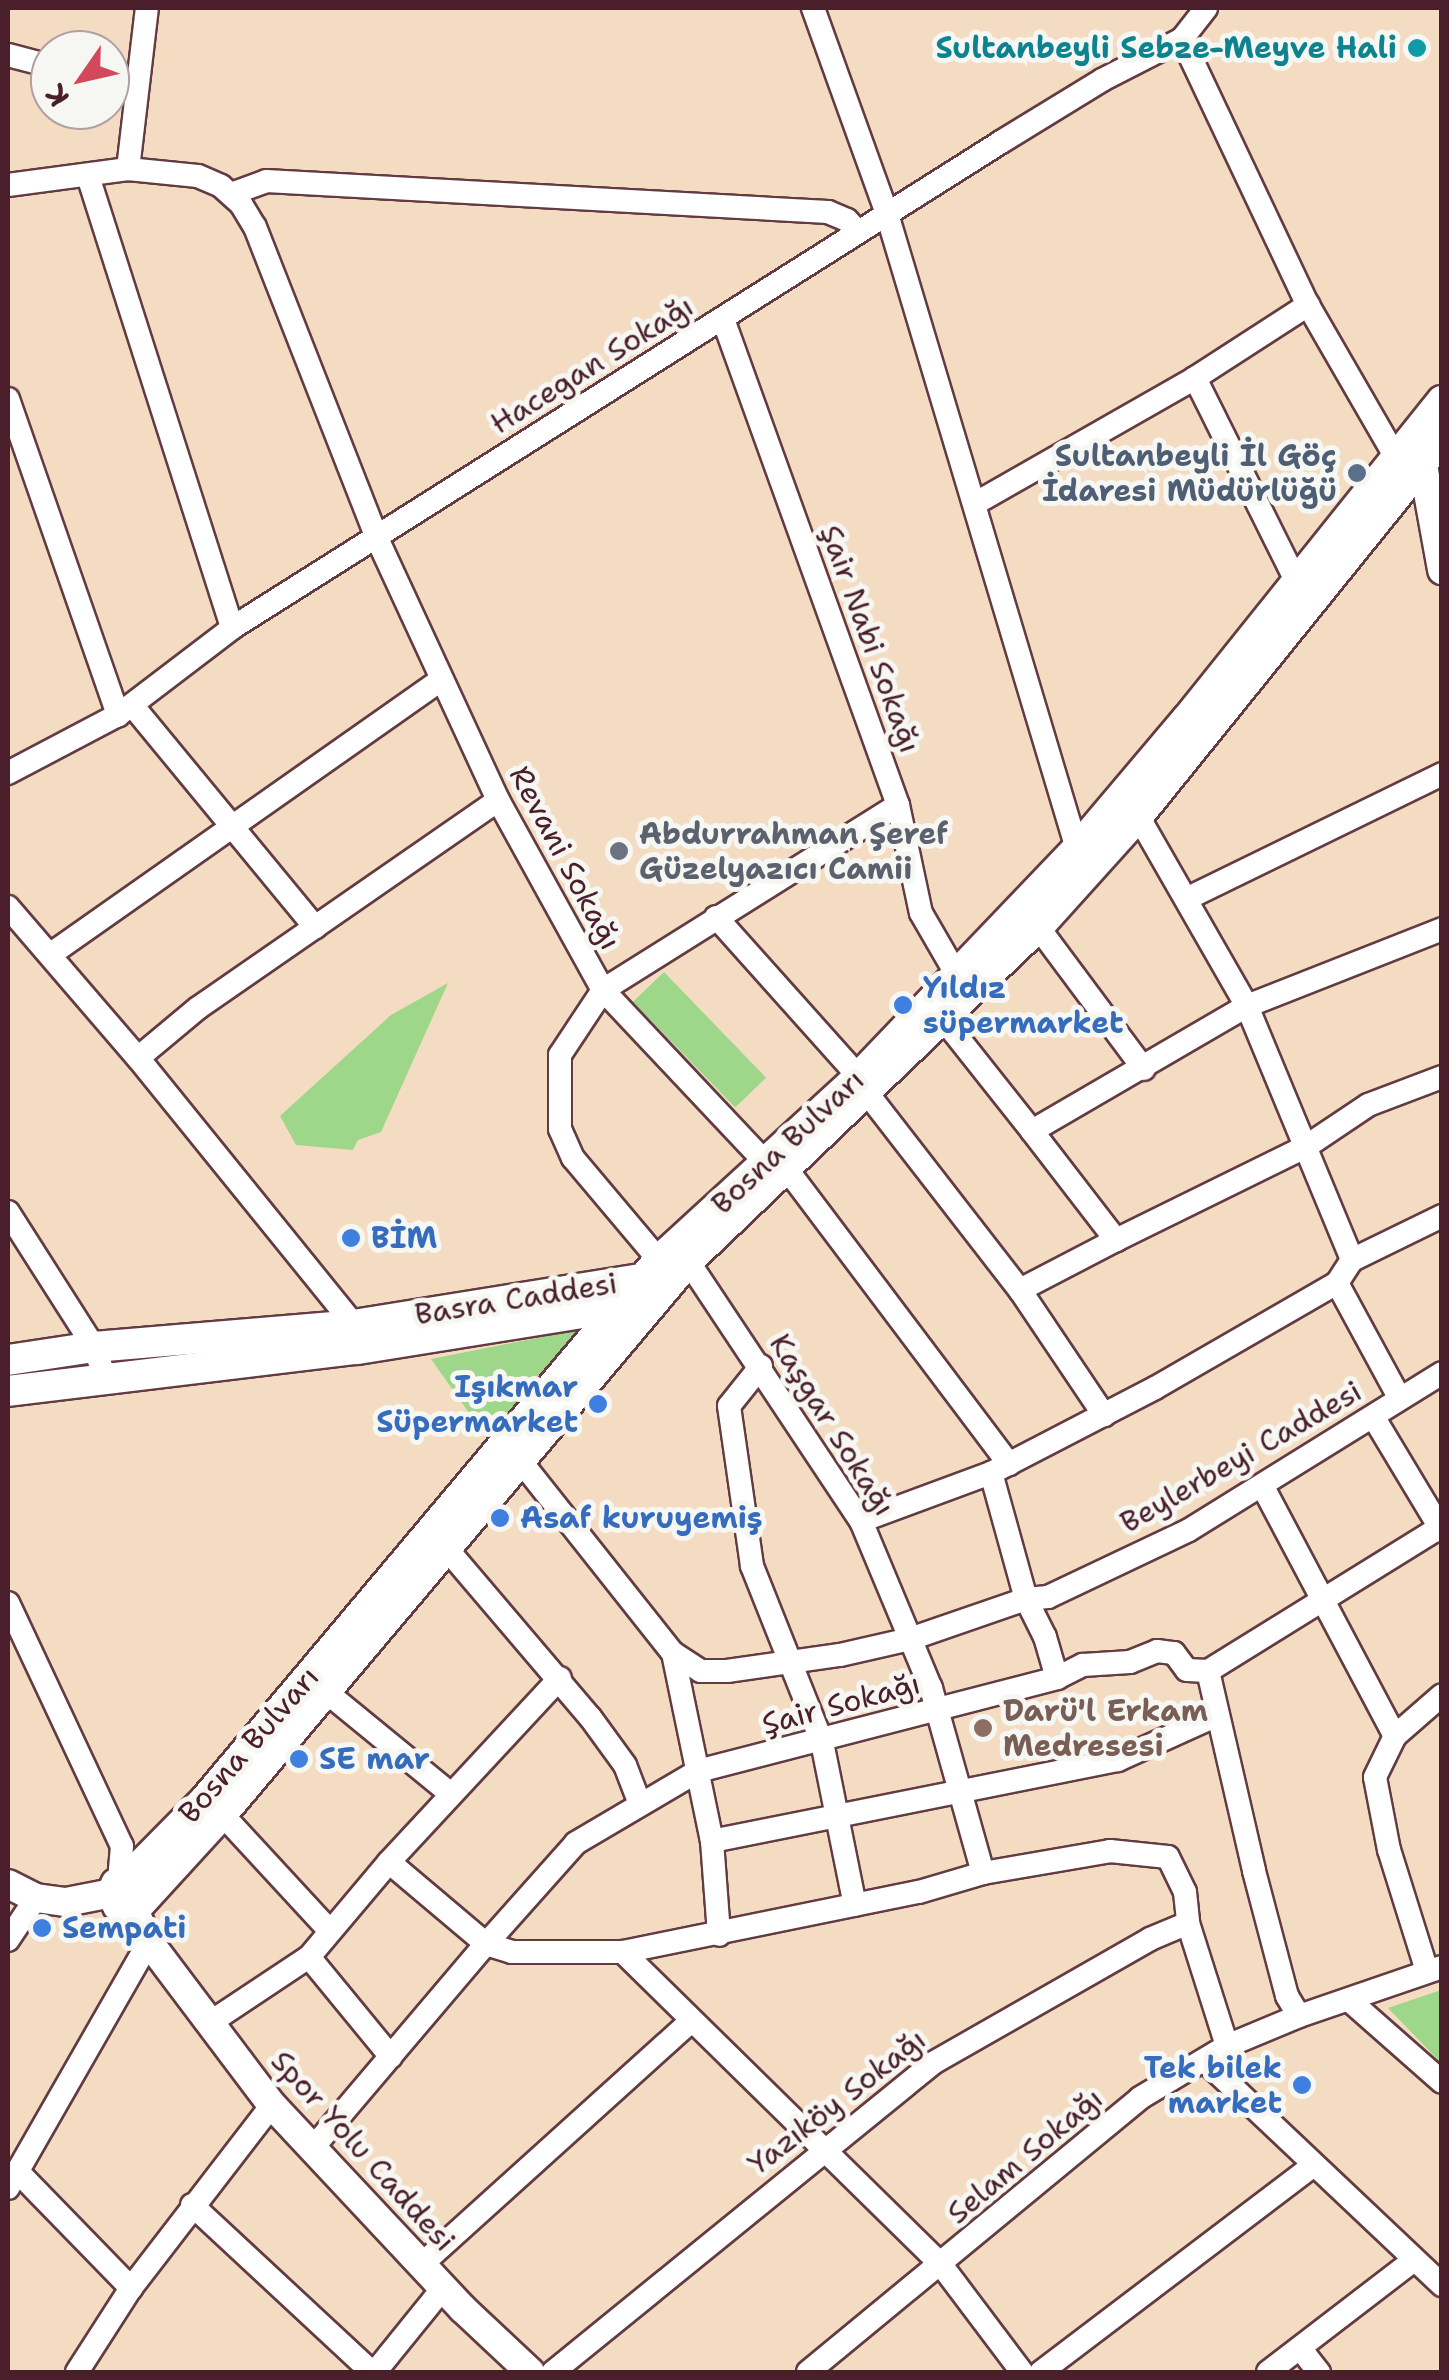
<!DOCTYPE html>
<html>
<head>
<meta charset="utf-8">
<style>
	body { margin:0 }
	#map { position:relative; width:1449px; height:2380px; overflow:hidden; background:#f3dcc1; font-family:"Shantell Sans",sans-serif }
	div>[style] { position:absolute }
	[style*='--x'] { left:calc(var(--x)*1px); top:calc(var(--y)*1px); width:calc(var(--w)*1px); rotate:calc(var(--a)*1deg) }
	.green>* { inset:0; background:#9fd78a; transform-origin:0 0 }
	.roads { filter:drop-shadow(2px 0 #633b42) drop-shadow(-2px 0 #633b42) drop-shadow(0 2px #633b42) drop-shadow(0 -2px #633b42) }
	.minor>* { height:22px; margin:-11px; padding:0 11px; transform-origin:11px; border-radius:11px; background:#fff }
	.tertiary>* { height:28px; margin:-14px; padding:0 14px; transform-origin:14px; border-radius:14px; background:#fff }
	.secondary>* { height:30px; margin:-15px; padding:0 15px; transform-origin:15px; border-radius:15px; background:#fff }
	.dots>* { width:28px; height:28px; translate:-50% -50%; box-sizing:border-box; border:5px solid #f6f6f2; border-radius:50% }
	span { translate:-50% -50%; white-space:nowrap; text-align:center; line-height:1.15; -webkit-text-stroke:10px #f6f6f2; paint-order:stroke }
	.culture-label { font-size:30px; color:#0d838f; font-weight:700 }
	.right { translate:-100% -50%; text-align:right }
	.street-label { font-size:30px; color:#4a1f2b }
	.service-label { font-size:30px; color:#4e5e75; font-weight:700 }
	.worship-label { font-size:30px; color:#5b616d; font-weight:700 }
	.left { translate:0 -50%; text-align:left }
	.shop-label { font-size:30px; color:#366cbe; font-weight:700 }
	.education-label { font-size:30px; color:#785e54; font-weight:700 }
	.frame { position:absolute; inset:0; border:10px solid #4a1f2b; pointer-events:none }
	.north { position:absolute; left:30px; top:30px; width:100px; height:100px; box-sizing:border-box; background:#f6f6f2; border:2px solid #b1a0a2; border-radius:50%; rotate:236deg; font-size:28px; font-weight:700; line-height:40px; text-align:center; color:#4a1f2b }
	.north::after { content:''; display:block; margin:auto; width:35px; height:45px; background:#d1495b; clip-path:polygon(50% 0,100% 100%,50% 72%,0 100%) }
</style>
</head>
<body>
<div id="map">
	<div class="green">
		<i style="left:664px;top:972px;width:147px;height:43px;rotate:46deg"></i>
		<i style="clip-path:polygon(448px 983px,381px 1132px,358px 1140px,353px 1150px,296px 1145px,280px 1116px,391px 1015px)"></i>
		<i style="clip-path:polygon(587px 1328px,491px 1444px,431px 1359px)"></i>
		<i style="clip-path:polygon(1441px 1990px,1442px 1990px,1441px 2063px,1388px 2008px)"></i>
	</div>
	<div class="roads">
		<div class="minor">
			<i style="--x:813;--y:8;--w:219;--a:70.2"></i>
			<i style="--x:887;--y:214;--w:663;--a:73.34"></i>
			<i style="--x:1182;--y:39;--w:294;--a:64.7"></i>
			<i style="--x:1308;--y:305;--w:178;--a:60"></i>
			<i style="--x:1397;--y:459;--w:13;--a:13"></i>
			<i style="--x:8;--y:55;--w:43;--a:14.7"></i>
			<i style="--x:110;--y:81;--w:28;--a:15"></i>
			<i style="--x:128;--y:169;--w:162;--a:-83.3"></i>
			<i style="--x:88;--y:176;--w:474;--a:72.3"></i>
			<i style="--x:8;--y:185;--w:121;--a:-7.6"></i>
			<i style="--x:128;--y:169;--w:70;--a:5.7"></i>
			<i style="--x:198;--y:176;--w:25;--a:23"></i>
			<i style="--x:221;--y:186;--w:27;--a:42"></i>
			<i style="--x:241;--y:204;--w:27;--a:59"></i>
			<i style="--x:255;--y:227;--w:332;--a:68.6"></i>
			<i style="--x:376;--y:536;--w:291;--a:65.2"></i>
			<i style="--x:498;--y:800;--w:217;--a:61.1"></i>
			<i style="--x:603;--y:990;--w:239;--a:46.7"></i>
			<i style="--x:231;--y:194;--w:37;--a:-20"></i>
			<i style="--x:266;--y:181;--w:563;--a:3.16"></i>
			<i style="--x:828;--y:212;--w:21;--a:23"></i>
			<i style="--x:847;--y:220;--w:16;--a:47"></i>
			<i style="--x:723;--y:319;--w:517;--a:70.2"></i>
			<i style="--x:898;--y:805;--w:110;--a:78"></i>
			<i style="--x:921;--y:913;--w:74;--a:60"></i>
			<i style="--x:1195;--y:378;--w:229;--a:63.5"></i>
			<i style="--x:8;--y:399;--w:335;--a:70.8"></i>
			<i style="--x:976;--y:503;--w:252;--a:-29.7"></i>
			<i style="--x:1195;--y:378;--w:135;--a:-32.9"></i>
			<i style="--x:132;--y:705;--w:288;--a:50.5"></i>
			<i style="--x:8;--y:773;--w:124;--a:-27.8"></i>
			<i style="--x:118;--y:715;--w:143;--a:-37.3"></i>
			<i style="--x:232;--y:628;--w:910;--a:-32.29"></i>
			<i style="--x:1001;--y:142;--w:119;--a:-31.5"></i>
			<i style="--x:1102;--y:80;--w:90;--a:-27.1"></i>
			<i style="--x:1182;--y:39;--w:39;--a:-52"></i>
			<i style="--x:898;--y:805;--w:348;--a:147.9"></i>
			<i style="--x:603;--y:990;--w:78;--a:123.5"></i>
			<i style="--x:560;--y:1055;--w:74;--a:90"></i>
			<i style="--x:560;--y:1129;--w:32;--a:66"></i>
			<i style="--x:573;--y:1158;--w:133;--a:49.9"></i>
			<i style="--x:659;--y:1260;--w:29;--a:2"></i>
			<i style="--x:688;--y:1261;--w:312;--a:56.4"></i>
			<i style="--x:861;--y:1521;--w:181;--a:67.3"></i>
			<i style="--x:931;--y:1688;--w:192;--a:74.3"></i>
			<i style="--x:1138;--y:816;--w:219;--a:60.2"></i>
			<i style="--x:1247;--y:1006;--w:275;--a:67.5"></i>
			<i style="--x:1352;--y:1260;--w:100;--a:-26.1"></i>
			<i style="--x:1188;--y:898;--w:283;--a:-26"></i>
			<i style="--x:8;--y:907;--w:199;--a:49.3"></i>
			<i style="--x:138;--y:1058;--w:343;--a:51"></i>
			<i style="--x:354;--y:1325;--w:13;--a:81"></i>
			<i style="--x:716;--y:917;--w:215;--a:48.2"></i>
			<i style="--x:1038;--y:927;--w:177;--a:53.3"></i>
			<i style="--x:51;--y:954;--w:475;--a:-35.1"></i>
			<i style="--x:944;--y:1020;--w:142;--a:51.6"></i>
			<i style="--x:1032;--y:1131;--w:249;--a:-30.2"></i>
			<i style="--x:1247;--y:1006;--w:210;--a:-21.5"></i>
			<i style="--x:138;--y:1058;--w:78;--a:-39.8"></i>
			<i style="--x:198;--y:1008;--w:365;--a:-34.7"></i>
			<i style="--x:867;--y:1093;--w:249;--a:52.2"></i>
			<i style="--x:1020;--y:1290;--w:151;--a:56.1"></i>
			<i style="--x:1032;--y:1131;--w:138;--a:52.4"></i>
			<i style="--x:1116;--y:1240;--w:213;--a:-26.2"></i>
			<i style="--x:1307;--y:1146;--w:73;--a:-33.9"></i>
			<i style="--x:1368;--y:1105;--w:79;--a:-20.7"></i>
			<i style="--x:786;--y:1168;--w:371;--a:53"></i>
			<i style="--x:8;--y:1212;--w:160;--a:57.5"></i>
			<i style="--x:94;--y:1347;--w:32;--a:70"></i>
			<i style="--x:1337;--y:1283;--w:130;--a:61.5"></i>
			<i style="--x:1020;--y:1290;--w:108;--a:-27.5"></i>
			<i style="--x:761;--y:1366;--w:51;--a:128.7"></i>
			<i style="--x:729;--y:1406;--w:162;--a:81.8"></i>
			<i style="--x:752;--y:1566;--w:189;--a:68.3"></i>
			<i style="--x:822;--y:1742;--w:166;--a:78.6"></i>
			<i style="--x:1374;--y:1418;--w:132;--a:59"></i>
			<i style="--x:519;--y:1459;--w:248;--a:51.6"></i>
			<i style="--x:673;--y:1653;--w:33;--a:33"></i>
			<i style="--x:701;--y:1671;--w:26;--a:0"></i>
			<i style="--x:727;--y:1671;--w:114;--a:-8.1"></i>
			<i style="--x:840;--y:1655;--w:72;--a:-12.9"></i>
			<i style="--x:910;--y:1639;--w:123;--a:-19"></i>
			<i style="--x:1026;--y:1599;--w:22;--a:-5"></i>
			<i style="--x:1048;--y:1597;--w:156;--a:-25.4"></i>
			<i style="--x:1189;--y:1530;--w:298;--a:-31.8"></i>
			<i style="--x:1263;--y:1487;--w:282;--a:62.1"></i>
			<i style="--x:861;--y:1521;--w:139;--a:-20.3"></i>
			<i style="--x:991;--y:1473;--w:185;--a:-27.4"></i>
			<i style="--x:1155;--y:1388;--w:210;--a:-30"></i>
			<i style="--x:1337;--y:1283;--w:27;--a:-57"></i>
			<i style="--x:1442;--y:1526;--w:275;--a:148.2"></i>
			<i style="--x:1208;--y:1671;--w:205;--a:77"></i>
			<i style="--x:1254;--y:1871;--w:129;--a:75.2"></i>
			<i style="--x:1287;--y:1996;--w:23;--a:59"></i>
			<i style="--x:1299;--y:2016;--w:151;--a:-18.9"></i>
			<i style="--x:446;--y:1548;--w:222;--a:49.6"></i>
			<i style="--x:590;--y:1717;--w:59;--a:53.9"></i>
			<i style="--x:625;--y:1765;--w:40;--a:69"></i>
			<i style="--x:8;--y:1603;--w:268;--a:64.9"></i>
			<i style="--x:122;--y:1846;--w:35;--a:95"></i>
			<i style="--x:673;--y:1653;--w:192;--a:78.3"></i>
			<i style="--x:712;--y:1841;--w:94;--a:85.7"></i>
			<i style="--x:1057;--y:1678;--w:29;--a:-27"></i>
			<i style="--x:1083;--y:1665;--w:47;--a:-3.7"></i>
			<i style="--x:1130;--y:1662;--w:29;--a:-22"></i>
			<i style="--x:1157;--y:1651;--w:17;--a:7"></i>
			<i style="--x:1174;--y:1653;--w:21;--a:53"></i>
			<i style="--x:1187;--y:1670;--w:21;--a:3"></i>
			<i style="--x:325;--y:1691;--w:163;--a:39.3"></i>
			<i style="--x:222;--y:1814;--w:158;--a:47.3"></i>
			<i style="--x:712;--y:1841;--w:414;--a:-11.3"></i>
			<i style="--x:1118;--y:1760;--w:109;--a:-24.4"></i>
			<i style="--x:389;--y:1862;--w:127;--a:40.2"></i>
			<i style="--x:486;--y:1944;--w:135;--a:-48.3"></i>
			<i style="--x:576;--y:1843;--w:142;--a:-30.5"></i>
			<i style="--x:698;--y:1771;--w:371;--a:-14.5"></i>
			<i style="--x:1057;--y:1678;--w:43;--a:-106.3"></i>
			<i style="--x:1045;--y:1637;--w:42;--a:-116.6"></i>
			<i style="--x:1026;--y:1599;--w:131;--a:-105.5"></i>
			<i style="--x:8;--y:1940;--w:50;--a:-56.3"></i>
			<i style="--x:623;--y:1952;--w:448;--a:44.5"></i>
			<i style="--x:942;--y:2266;--w:133;--a:53"></i>
			<i style="--x:309;--y:1957;--w:129;--a:50.6"></i>
			<i style="--x:1427;--y:1971;--w:127;--a:-107.4"></i>
			<i style="--x:1389;--y:1850;--w:74;--a:-100.9"></i>
			<i style="--x:1375;--y:1777;--w:46;--a:-64"></i>
			<i style="--x:1395;--y:1736;--w:62;--a:-41.1"></i>
			<i style="--x:1349;--y:2000;--w:124;--a:41.4"></i>
			<i style="--x:211;--y:2022;--w:118;--a:-33.6"></i>
			<i style="--x:309;--y:1957;--w:124;--a:-49.9"></i>
			<i style="--x:389;--y:1862;--w:251;--a:-47.1"></i>
			<i style="--x:1205;--y:2061;--w:326;--a:43.4"></i>
			<i style="--x:311;--y:2150;--w:270;--a:-49.7"></i>
			<i style="--x:486;--y:1944;--w:27;--a:17"></i>
			<i style="--x:512;--y:1952;--w:111;--a:0"></i>
			<i style="--x:623;--y:1952;--w:302;--a:-11.5"></i>
			<i style="--x:919;--y:1892;--w:67;--a:-16.5"></i>
			<i style="--x:983;--y:1873;--w:129;--a:-9.8"></i>
			<i style="--x:1110;--y:1851;--w:58;--a:5.9"></i>
			<i style="--x:1168;--y:1857;--w:39;--a:64"></i>
			<i style="--x:1185;--y:1892;--w:31;--a:84"></i>
			<i style="--x:1188;--y:1923;--w:129;--a:72.4"></i>
			<i style="--x:19;--y:2173;--w:161;--a:45.8"></i>
			<i style="--x:8;--y:2188;--w:284;--a:-60.2"></i>
			<i style="--x:192;--y:2205;--w:246;--a:42.9"></i>
			<i style="--x:421;--y:2265;--w:364;--a:-42.1"></i>
			<i style="--x:1300;--y:2348;--w:31;--a:52"></i>
			<i style="--x:77;--y:2372;--w:100;--a:-57.3"></i>
			<i style="--x:131;--y:2288;--w:231;--a:-52.4"></i>
			<i style="--x:375;--y:2372;--w:108;--a:-51"></i>
			<i style="--x:553;--y:2372;--w:490;--a:-39.1"></i>
			<i style="--x:933;--y:2063;--w:250;--a:-29.7"></i>
			<i style="--x:1150;--y:1939;--w:41;--a:-22.8"></i>
			<i style="--x:808;--y:2372;--w:430;--a:-39.5"></i>
			<i style="--x:1140;--y:2098;--w:101;--a:-30.9"></i>
			<i style="--x:1227;--y:2046;--w:78;--a:-22.6"></i>
			<i style="--x:1041;--y:2372;--w:340;--a:-37.2"></i>
			<i style="--x:1268;--y:2372;--w:184;--a:-37.5"></i>
		</div>
		<div class="tertiary">
			<i style="--x:1423;--y:465;--w:107;--a:79.7"></i>
			<i style="--x:8;--y:1884;--w:31;--a:27"></i>
			<i style="--x:36;--y:1898;--w:30;--a:8"></i>
			<i style="--x:66;--y:1902;--w:47;--a:-11.1"></i>
			<i style="--x:133;--y:1909;--w:37;--a:64"></i>
			<i style="--x:149;--y:1942;--w:204;--a:53"></i>
			<i style="--x:272;--y:2105;--w:279;--a:46.9"></i>
			<i style="--x:463;--y:2309;--w:92;--a:43.2"></i>
		</div>
		<div class="secondary">
			<i style="--x:1442;--y:401;--w:408;--a:128.7"></i>
			<i style="--x:1187;--y:719;--w:170;--a:130.2"></i>
			<i style="--x:1077;--y:849;--w:315;--a:133.7"></i>
			<i style="--x:859;--y:1077;--w:271;--a:137.5"></i>
			<i style="--x:659;--y:1260;--w:704;--a:130.05"></i>
			<i style="--x:206;--y:1799;--w:111;--a:134.6"></i>
			<i style="--x:128;--y:1878;--w:13;--a:153"></i>
			<i style="--x:116;--y:1884;--w:10;--a:114"></i>
			<i style="--x:112;--y:1893;--w:14;--a:65"></i>
			<i style="--x:118;--y:1906;--w:19;--a:3"></i>
			<i style="--x:137;--y:1907;--w:126;--a:-47.6"></i>
			<i style="--x:222;--y:1814;--w:723;--a:-49.88"></i>
			<i style="--x:688;--y:1261;--w:484;--a:-43.7"></i>
			<i style="--x:1038;--y:927;--w:149;--a:-48"></i>
			<i style="--x:1138;--y:816;--w:484;--a:-51.1"></i>
			<i style="--x:8;--y:1360;--w:87;--a:-8.6"></i>
			<i style="--x:94;--y:1347;--w:261;--a:-4.8"></i>
			<i style="--x:354;--y:1325;--w:297;--a:-9.1"></i>
			<i style="--x:8;--y:1391;--w:352;--a:-6.9"></i>
			<i style="--x:357;--y:1349;--w:278;--a:-9.1"></i>
		</div>
	</div>
	<div class="dots">
		<i style="left:1417px;top:48px;background:#0f9aa8"></i>
		<i style="left:1357px;top:473px;background:#5c6f8a"></i>
		<i style="left:619px;top:851px;background:#6b7280"></i>
		<i style="left:903px;top:1005px;background:#3f7fe0"></i>
		<i style="left:351px;top:1238px;background:#3f7fe0"></i>
		<i style="left:598px;top:1404px;background:#3f7fe0"></i>
		<i style="left:500px;top:1518px;background:#3f7fe0"></i>
		<i style="left:983px;top:1728px;background:#8d6e63"></i>
		<i style="left:299px;top:1759px;background:#3f7fe0"></i>
		<i style="left:42px;top:1928px;background:#3f7fe0"></i>
		<i style="left:1302px;top:2085px;background:#3f7fe0"></i>
	</div>
	<div class="culture-label">
		<span class="right" style="left:1397px;top:48px">Sultanbeyli Sebze-Meyve Hali</span>
	</div>
	<div class="street-label">
		<span style="left:592px;top:365px;rotate:-32deg">Hacegan Sokağı</span>
		<span style="left:870px;top:639px;rotate:70deg">Şair Nabi Sokağı</span>
		<span style="left:565px;top:858px;rotate:62deg">Revani Sokağı</span>
		<span style="left:788px;top:1142px;rotate:-43deg">Bosna Bulvarı</span>
		<span style="left:516px;top:1299px;rotate:-9deg">Basra Caddesi</span>
		<span style="left:832px;top:1425px;rotate:58deg">Kaşgar Sokağı</span>
		<span style="left:1241px;top:1457px;rotate:-30deg">Beylerbeyi Caddesi</span>
		<span style="left:841px;top:1704px;rotate:-15deg">Şair Sokağı</span>
		<span style="left:249px;top:1745px;rotate:-49deg">Bosna Bulvarı</span>
		<span style="left:837px;top:2102px;rotate:-38deg">Yazıköy Sokağı</span>
		<span style="left:363px;top:2151px;rotate:48deg">Spor Yolu Caddesi</span>
		<span style="left:1025px;top:2156px;rotate:-40deg">Selam Sokağı</span>
	</div>
	<div class="service-label">
		<span class="right" style="left:1337px;top:473px">Sultanbeyli İl Göç<br>İdaresi Müdürlüğü</span>
	</div>
	<div class="worship-label">
		<span class="left" style="left:639px;top:851px">Abdurrahman Şeref<br>Güzelyazıcı Camii</span>
	</div>
	<div class="shop-label">
		<span class="left" style="left:923px;top:1005px">Yıldız<br>süpermarket</span>
		<span class="left" style="left:371px;top:1238px">BİM</span>
		<span class="right" style="left:578px;top:1404px">Işıkmar<br>Süpermarket</span>
		<span class="left" style="left:520px;top:1518px">Asaf kuruyemiş</span>
		<span class="left" style="left:319px;top:1759px">SE mar</span>
		<span class="left" style="left:62px;top:1928px">Sempati</span>
		<span class="right" style="left:1282px;top:2085px">Tek bilek<br>market</span>
	</div>
	<div class="education-label">
		<span class="left" style="left:1003px;top:1728px">Darü'l Erkam<br>Medresesi</span>
	</div>
	<div class="frame"></div>
	<div class="north">K</div>
</div>
</body>
</html>
